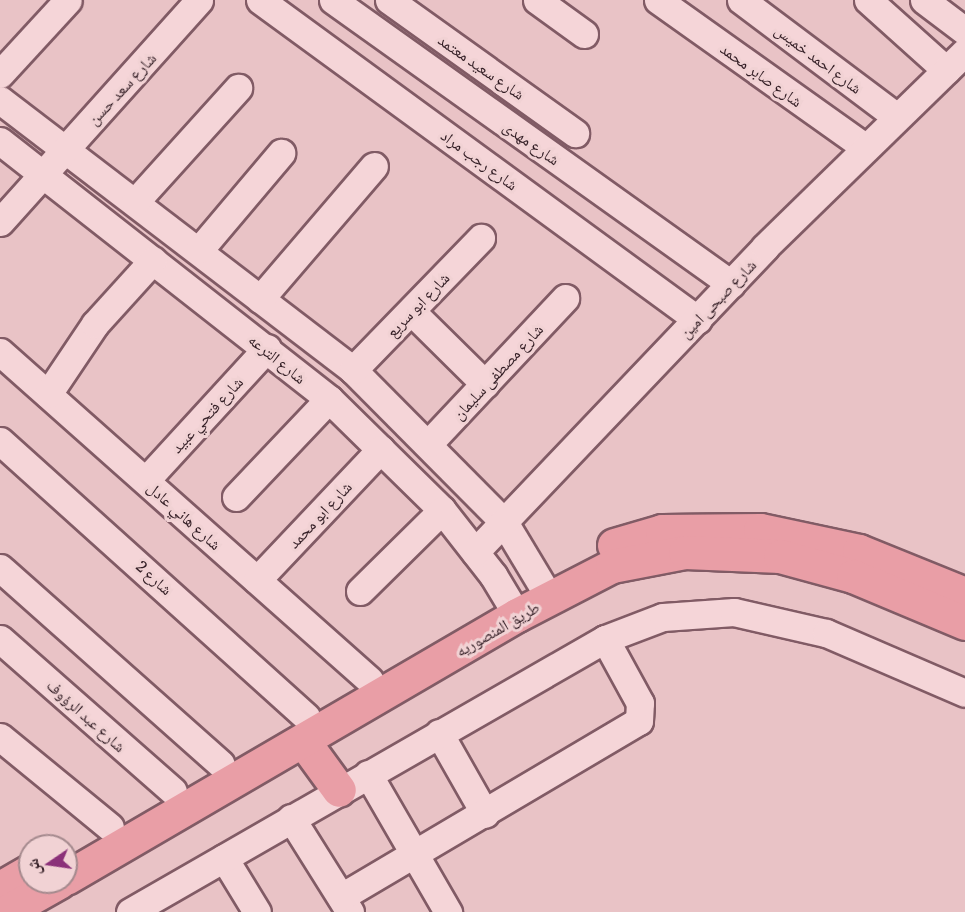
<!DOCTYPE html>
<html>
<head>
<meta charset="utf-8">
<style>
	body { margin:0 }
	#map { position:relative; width:965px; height:912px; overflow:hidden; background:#e9c3c6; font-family:Literata,"Noto Naskh Arabic",serif }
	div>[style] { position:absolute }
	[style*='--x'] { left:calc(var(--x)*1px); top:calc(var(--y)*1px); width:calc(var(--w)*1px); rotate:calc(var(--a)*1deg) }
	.roads { filter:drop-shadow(2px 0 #815b65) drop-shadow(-2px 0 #815b65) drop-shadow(0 2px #815b65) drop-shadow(0 -2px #815b65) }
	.minor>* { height:27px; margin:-13.5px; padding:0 13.5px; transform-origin:13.5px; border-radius:13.5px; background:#f5d5d8 }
	.major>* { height:33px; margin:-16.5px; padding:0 16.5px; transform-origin:16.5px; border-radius:16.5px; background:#e99ea6 }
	span { translate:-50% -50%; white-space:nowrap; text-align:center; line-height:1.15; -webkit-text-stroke:6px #f1d2d4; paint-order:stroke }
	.street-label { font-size:16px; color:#331e25 }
	.north { position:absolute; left:18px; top:834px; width:60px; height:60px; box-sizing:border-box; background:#f1d2d4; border:2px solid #a58a8e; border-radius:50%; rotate:257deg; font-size:16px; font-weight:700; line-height:24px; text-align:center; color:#331e25 }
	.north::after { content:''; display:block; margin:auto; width:21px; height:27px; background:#8b3179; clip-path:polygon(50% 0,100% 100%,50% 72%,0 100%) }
</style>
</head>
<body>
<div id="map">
	<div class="roads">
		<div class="minor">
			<i style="--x:260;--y:0;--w:542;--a:36.15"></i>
			<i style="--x:333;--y:0;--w:489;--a:35.5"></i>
			<i style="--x:389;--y:0;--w:229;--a:35.6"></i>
			<i style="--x:537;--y:0;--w:58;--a:35.9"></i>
			<i style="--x:658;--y:0;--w:254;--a:35.4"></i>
			<i style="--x:741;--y:0;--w:195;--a:36.9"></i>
			<i style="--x:868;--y:0;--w:105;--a:41.9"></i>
			<i style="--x:924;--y:0;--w:51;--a:37.1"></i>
			<i style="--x:0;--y:74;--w:100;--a:-47.4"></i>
			<i style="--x:0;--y:100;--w:444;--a:37.4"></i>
			<i style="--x:353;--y:370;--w:214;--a:45.2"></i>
			<i style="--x:504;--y:522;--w:87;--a:59"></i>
			<i style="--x:0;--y:141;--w:418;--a:38.1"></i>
			<i style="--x:329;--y:399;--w:158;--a:44.5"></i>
			<i style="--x:442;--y:510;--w:83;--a:51.9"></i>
			<i style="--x:493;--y:575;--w:47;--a:59"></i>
			<i style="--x:135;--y:202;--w:154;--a:-47.9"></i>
			<i style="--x:0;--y:222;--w:298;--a:-48.1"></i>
			<i style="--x:200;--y:249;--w:126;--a:-49.8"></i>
			<i style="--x:260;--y:299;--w:175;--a:-49.4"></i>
			<i style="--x:411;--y:311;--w:104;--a:44.6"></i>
			<i style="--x:0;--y:352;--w:494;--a:41.6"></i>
			<i style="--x:353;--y:370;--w:184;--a:-45.9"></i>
			<i style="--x:48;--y:394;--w:84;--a:-56.1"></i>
			<i style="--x:95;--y:324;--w:86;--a:-47.8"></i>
			<i style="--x:0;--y:441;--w:412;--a:42"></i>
			<i style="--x:429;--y:443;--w:199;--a:-46.8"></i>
			<i style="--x:146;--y:480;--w:179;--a:-47.5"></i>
			<i style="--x:236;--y:497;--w:135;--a:-46.5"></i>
			<i style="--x:475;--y:552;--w:421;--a:-46.4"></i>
			<i style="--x:765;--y:247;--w:279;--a:-44.3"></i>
			<i style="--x:0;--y:568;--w:295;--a:41.6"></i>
			<i style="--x:257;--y:580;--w:180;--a:-46.6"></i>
			<i style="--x:360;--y:591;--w:115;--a:-44.6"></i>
			<i style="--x:0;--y:639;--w:230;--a:41.3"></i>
			<i style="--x:439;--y:733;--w:93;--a:60.4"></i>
			<i style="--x:0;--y:737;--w:142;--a:39.3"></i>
			<i style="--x:368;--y:774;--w:160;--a:59.9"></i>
			<i style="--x:291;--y:818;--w:111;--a:57.9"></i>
			<i style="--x:224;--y:858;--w:63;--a:58.6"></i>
			<i style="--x:341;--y:897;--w:346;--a:-30.6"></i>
			<i style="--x:639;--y:721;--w:18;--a:-87"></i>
			<i style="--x:640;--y:703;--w:73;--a:-118.7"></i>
			<i style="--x:130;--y:912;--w:548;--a:-29.89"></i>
			<i style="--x:605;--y:639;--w:62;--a:-20.8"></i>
			<i style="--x:663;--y:617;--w:71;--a:-4"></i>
			<i style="--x:734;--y:612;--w:94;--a:12.9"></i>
			<i style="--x:826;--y:633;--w:151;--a:23.3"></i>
		</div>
		<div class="major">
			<i style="--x:614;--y:545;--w:50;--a:-16.3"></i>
			<i style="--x:662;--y:531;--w:98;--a:-0.6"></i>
			<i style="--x:760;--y:530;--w:101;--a:12"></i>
			<i style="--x:859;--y:551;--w:114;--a:22.1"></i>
			<i style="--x:304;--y:742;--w:59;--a:53.9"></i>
			<i style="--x:66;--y:878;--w:522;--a:-30.25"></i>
			<i style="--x:517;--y:615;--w:107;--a:-27.3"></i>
			<i style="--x:612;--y:566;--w:74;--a:-10.9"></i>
			<i style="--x:685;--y:552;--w:95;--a:2.4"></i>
			<i style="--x:780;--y:556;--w:76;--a:15.3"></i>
			<i style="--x:853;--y:576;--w:121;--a:22.8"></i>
			<i style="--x:0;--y:888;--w:34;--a:-30"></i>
			<i style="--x:6;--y:912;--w:61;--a:-29.5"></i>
		</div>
	</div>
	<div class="street-label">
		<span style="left:819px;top:58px;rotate:37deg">شارع احمد خميس</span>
		<span style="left:482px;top:66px;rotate:35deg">شارع سعيد معتمد</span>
		<span style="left:762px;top:74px;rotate:36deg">شارع صابر محمد</span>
		<span style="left:121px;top:88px;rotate:-47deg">شارع سعد حسن</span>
		<span style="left:532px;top:142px;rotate:35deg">شارع مهدى</span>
		<span style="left:480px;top:159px;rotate:36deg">شارع رجب مراد</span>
		<span style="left:717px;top:298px;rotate:-46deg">شارع صبحى امين</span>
		<span style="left:417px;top:304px;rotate:-46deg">شارع ابو سريع</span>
		<span style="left:278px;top:358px;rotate:39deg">شارع الترعه</span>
		<span style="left:497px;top:371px;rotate:-47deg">شارع مصطفى سليمان</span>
		<span style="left:206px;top:414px;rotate:-47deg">شارع فتحي عبيد</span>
		<span style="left:319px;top:514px;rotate:-47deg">شارع ابو محمد</span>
		<span style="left:185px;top:515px;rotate:42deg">شارع هاني عادل</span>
		<span style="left:155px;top:577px;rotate:42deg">شارع 2</span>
		<span style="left:497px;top:628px;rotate:-30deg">طريق المنصوريه</span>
		<span style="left:87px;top:715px;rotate:42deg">شارع عبد الرؤوف</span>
	</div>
	<div class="north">ش</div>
</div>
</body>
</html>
